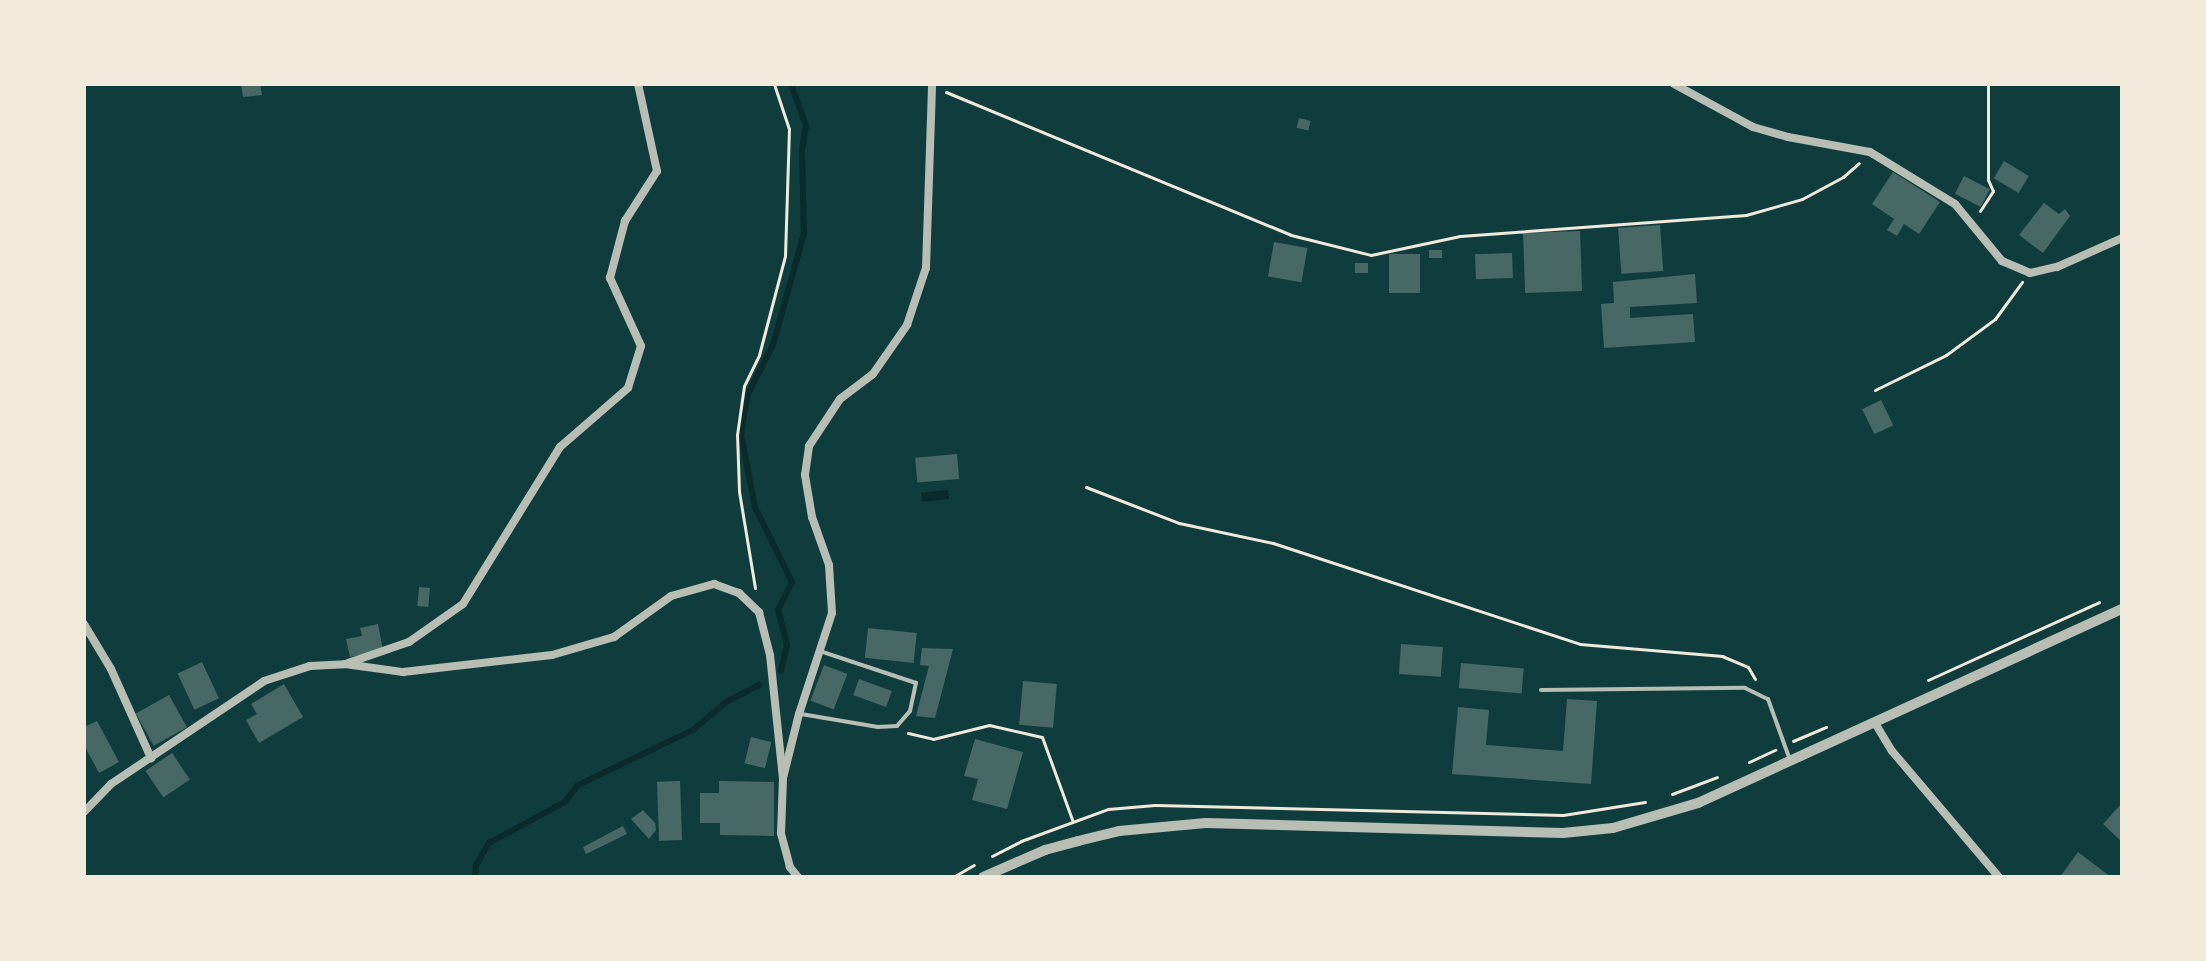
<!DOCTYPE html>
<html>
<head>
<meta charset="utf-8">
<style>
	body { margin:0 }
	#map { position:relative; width:2206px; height:961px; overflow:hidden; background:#0f3d3e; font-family:"Golos Text",sans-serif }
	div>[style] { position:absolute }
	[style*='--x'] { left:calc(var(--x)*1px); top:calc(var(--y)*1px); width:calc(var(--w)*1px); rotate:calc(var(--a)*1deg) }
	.water>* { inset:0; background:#0a2a2b; transform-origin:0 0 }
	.stream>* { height:6px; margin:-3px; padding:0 3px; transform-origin:3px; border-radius:3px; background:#0a2a2b }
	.building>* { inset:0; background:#486865; transform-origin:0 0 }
	.path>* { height:3px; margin:-1.5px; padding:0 1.5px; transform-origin:1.5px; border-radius:1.5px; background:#f1e9da }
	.service>* { height:4px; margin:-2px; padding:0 2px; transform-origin:2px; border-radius:2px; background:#b8beb3 }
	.minor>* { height:8px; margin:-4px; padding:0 4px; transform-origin:4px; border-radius:4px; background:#b8beb3 }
	.tertiary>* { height:10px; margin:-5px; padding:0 5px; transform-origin:5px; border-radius:5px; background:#b8beb3 }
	span { translate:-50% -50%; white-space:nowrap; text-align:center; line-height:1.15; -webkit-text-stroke:8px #f1e9da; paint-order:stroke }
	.frame { position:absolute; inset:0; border:86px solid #f1e9da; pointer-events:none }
</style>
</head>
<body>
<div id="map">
	<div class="water">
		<i style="left:948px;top:490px;width:9px;height:27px;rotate:84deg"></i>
	</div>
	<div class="stream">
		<i style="--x:781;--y:671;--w:27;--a:-77"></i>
		<i style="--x:787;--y:645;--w:36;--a:-104"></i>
		<i style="--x:778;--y:610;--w:31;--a:-63"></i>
		<i style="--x:792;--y:582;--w:84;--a:-116.3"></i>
		<i style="--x:755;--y:507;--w:73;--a:-101"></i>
		<i style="--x:741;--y:435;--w:39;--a:-81"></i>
		<i style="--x:747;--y:396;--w:57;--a:-63"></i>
		<i style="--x:773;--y:345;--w:116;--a:-74.5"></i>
		<i style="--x:804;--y:233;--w:83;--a:-91.4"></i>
		<i style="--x:802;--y:150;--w:24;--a:-81"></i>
		<i style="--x:806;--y:126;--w:45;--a:-109.7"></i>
		<i style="--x:475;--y:877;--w:11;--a:-85"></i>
		<i style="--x:476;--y:866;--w:26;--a:-61"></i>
		<i style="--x:489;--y:843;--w:86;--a:-28.3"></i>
		<i style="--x:565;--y:802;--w:21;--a:-53"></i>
		<i style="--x:578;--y:785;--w:127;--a:-25.6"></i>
		<i style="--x:693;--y:730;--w:43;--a:-40.3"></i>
		<i style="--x:726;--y:702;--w:37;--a:-27"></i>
	</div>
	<div class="building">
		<i style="clip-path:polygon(241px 84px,260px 84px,262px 95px,243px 97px)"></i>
		<i style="left:1299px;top:118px;width:12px;height:10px;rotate:14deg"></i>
		<i style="left:2004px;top:161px;width:29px;height:20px;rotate:31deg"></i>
		<i style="clip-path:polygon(1893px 172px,1940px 202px,1919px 234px,1904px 224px,1897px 236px,1887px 230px,1894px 219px,1872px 204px)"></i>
		<i style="left:1964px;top:176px;width:29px;height:20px;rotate:27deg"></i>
		<i style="clip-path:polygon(2044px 203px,2059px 214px,2065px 209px,2070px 216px,2043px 253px,2019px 235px)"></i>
		<i style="left:1660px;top:225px;width:46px;height:42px;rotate:86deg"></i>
		<i style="left:1580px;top:231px;width:60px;height:57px;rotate:88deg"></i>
		<i style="left:1274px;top:242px;width:34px;height:35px;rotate:10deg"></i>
		<i style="left:1442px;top:250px;width:8px;height:13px;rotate:90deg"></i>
		<i style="left:1512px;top:253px;width:25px;height:37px;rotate:88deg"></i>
		<i style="left:1389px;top:254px;width:31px;height:39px"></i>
		<i style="left:1355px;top:263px;width:13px;height:10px"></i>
		<i style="clip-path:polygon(1695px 274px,1697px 303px,1630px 307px,1630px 318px,1693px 314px,1695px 342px,1604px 348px,1601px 304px,1614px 303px,1613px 282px)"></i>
		<i style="left:1881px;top:400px;width:28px;height:21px;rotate:64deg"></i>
		<i style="left:957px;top:454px;width:25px;height:42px;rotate:85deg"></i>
		<i style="left:419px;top:587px;width:11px;height:19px;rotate:5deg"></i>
		<i style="clip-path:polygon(378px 624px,383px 650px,350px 657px,346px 639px,362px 636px,360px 628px)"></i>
		<i style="left:868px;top:628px;width:49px;height:30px;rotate:6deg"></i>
		<i style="left:1401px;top:644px;width:42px;height:30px;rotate:4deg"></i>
		<i style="clip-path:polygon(922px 648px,953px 649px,935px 718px,916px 716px,929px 666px,920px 665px)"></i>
		<i style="left:202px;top:662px;width:40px;height:27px;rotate:65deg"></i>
		<i style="left:1461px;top:663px;width:63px;height:25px;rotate:5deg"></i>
		<i style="left:824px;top:665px;width:25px;height:38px;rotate:21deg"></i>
		<i style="left:859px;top:679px;width:35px;height:17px;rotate:20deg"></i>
		<i style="left:1023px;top:681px;width:34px;height:44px;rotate:5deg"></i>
		<i style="clip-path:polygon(284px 684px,303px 717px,259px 743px,246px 720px,257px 714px,251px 704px)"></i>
		<i style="left:169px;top:695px;width:37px;height:38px;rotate:61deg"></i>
		<i style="clip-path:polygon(1567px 699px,1597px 701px,1591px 784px,1452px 774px,1458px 707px,1489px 710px,1486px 745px,1563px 751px)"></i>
		<i style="clip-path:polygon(97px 721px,119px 762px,99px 773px,84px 745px,84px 727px)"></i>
		<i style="left:751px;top:737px;width:21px;height:27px;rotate:14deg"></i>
		<i style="clip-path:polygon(975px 739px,1023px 752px,1007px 809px,972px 800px,978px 779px,964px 776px)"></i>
		<i style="left:172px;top:753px;width:32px;height:32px;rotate:56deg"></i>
		<i style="left:680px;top:781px;width:59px;height:23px;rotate:88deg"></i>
		<i style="clip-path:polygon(719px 781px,774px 782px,774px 836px,720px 835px,720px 823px,700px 823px,700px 793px,719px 793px)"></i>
		<i style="clip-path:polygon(2122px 803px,2122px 842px,2103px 824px)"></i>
		<i style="clip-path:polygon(643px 810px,655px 823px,656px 830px,649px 839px,631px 819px)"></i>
		<i style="clip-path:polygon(623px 826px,627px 834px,586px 854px,583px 847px)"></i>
		<i style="clip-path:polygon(2078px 852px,2111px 877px,2060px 877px)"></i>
	</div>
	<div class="path">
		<i style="--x:946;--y:92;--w:373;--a:22.5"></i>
		<i style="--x:1291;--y:235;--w:82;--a:14"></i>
		<i style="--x:1371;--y:255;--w:91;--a:-12.1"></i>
		<i style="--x:1460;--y:236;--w:287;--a:-4.2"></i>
		<i style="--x:1746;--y:215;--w:58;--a:-15.9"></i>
		<i style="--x:1802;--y:199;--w:47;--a:-28.2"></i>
		<i style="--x:1843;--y:177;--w:21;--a:-41"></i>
		<i style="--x:1980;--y:211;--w:24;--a:-57"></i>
		<i style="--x:1993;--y:191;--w:12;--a:-114"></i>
		<i style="--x:1988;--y:180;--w:96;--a:-90"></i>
		<i style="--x:1875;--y:390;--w:79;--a:-26.2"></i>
		<i style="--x:1946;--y:355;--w:61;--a:-36.3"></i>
		<i style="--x:1995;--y:319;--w:46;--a:-53.9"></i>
		<i style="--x:1086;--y:487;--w:100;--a:21.2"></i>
		<i style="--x:1179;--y:523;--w:96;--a:12"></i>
		<i style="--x:1273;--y:543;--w:323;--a:18.2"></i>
		<i style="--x:1580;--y:644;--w:143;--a:4.8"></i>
		<i style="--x:1722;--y:656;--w:28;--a:23"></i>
		<i style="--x:1748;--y:667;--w:14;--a:60"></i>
		<i style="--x:755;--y:588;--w:98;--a:-99.4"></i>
		<i style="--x:739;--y:491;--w:56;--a:-92"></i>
		<i style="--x:737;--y:435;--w:49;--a:-81.9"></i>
		<i style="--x:744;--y:386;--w:34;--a:-64"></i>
		<i style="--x:759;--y:355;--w:102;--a:-75.3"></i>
		<i style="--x:785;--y:256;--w:127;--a:-88.2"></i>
		<i style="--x:789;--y:129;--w:47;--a:-108.4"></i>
		<i style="--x:1928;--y:680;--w:188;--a:-24.5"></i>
		<i style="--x:908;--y:733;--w:26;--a:13"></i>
		<i style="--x:933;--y:739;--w:58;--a:-14"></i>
		<i style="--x:989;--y:725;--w:54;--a:12.8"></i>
		<i style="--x:1042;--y:737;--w:90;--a:70"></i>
		<i style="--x:1793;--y:741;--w:36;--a:-23"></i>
		<i style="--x:1749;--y:762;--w:29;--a:-25"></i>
		<i style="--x:1672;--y:794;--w:48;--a:-20.7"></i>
		<i style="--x:992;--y:856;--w:33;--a:-27"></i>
		<i style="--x:1021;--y:841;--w:93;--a:-20.2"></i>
		<i style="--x:1108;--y:809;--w:47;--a:-4.9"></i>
		<i style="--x:1155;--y:805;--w:408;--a:1.4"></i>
		<i style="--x:1563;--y:815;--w:83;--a:-9"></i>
		<i style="--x:953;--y:877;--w:24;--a:-30"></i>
	</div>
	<div class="service">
		<i style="--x:1541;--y:690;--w:204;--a:-0.6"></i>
		<i style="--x:1745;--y:688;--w:25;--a:26"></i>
		<i style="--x:1768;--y:699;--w:65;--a:70.2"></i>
		<i style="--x:801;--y:714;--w:78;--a:9.6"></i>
		<i style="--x:878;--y:727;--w:19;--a:-3"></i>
		<i style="--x:897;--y:726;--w:20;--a:-49"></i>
		<i style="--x:910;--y:711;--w:29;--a:-78"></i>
		<i style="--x:916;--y:683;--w:101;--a:-161.6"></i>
	</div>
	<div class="minor">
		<i style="--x:1674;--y:84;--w:90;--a:28.6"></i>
		<i style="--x:1753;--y:127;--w:36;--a:16"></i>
		<i style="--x:1788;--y:137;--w:83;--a:10.4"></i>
		<i style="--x:1870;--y:152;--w:100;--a:31.5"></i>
		<i style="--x:1955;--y:204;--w:74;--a:50.5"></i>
		<i style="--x:2002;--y:261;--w:30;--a:23"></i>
		<i style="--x:2030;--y:273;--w:28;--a:-13"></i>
		<i style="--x:2057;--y:267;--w:71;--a:-24"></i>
		<i style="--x:84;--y:624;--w:52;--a:59"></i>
		<i style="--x:111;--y:669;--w:98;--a:65.8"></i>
		<i style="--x:348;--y:663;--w:65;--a:-19"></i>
		<i style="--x:409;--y:642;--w:66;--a:-35.1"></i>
		<i style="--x:463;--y:604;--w:185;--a:-58.3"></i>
		<i style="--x:560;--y:447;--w:90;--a:-40.9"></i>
		<i style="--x:628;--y:388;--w:44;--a:-72.8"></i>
		<i style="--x:641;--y:346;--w:75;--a:-114.5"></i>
		<i style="--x:610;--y:278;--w:59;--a:-75.3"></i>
		<i style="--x:625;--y:221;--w:59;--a:-57.4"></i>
		<i style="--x:657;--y:171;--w:89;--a:-102.3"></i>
		<i style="--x:1875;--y:723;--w:33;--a:59"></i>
		<i style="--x:1892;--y:751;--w:165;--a:49.7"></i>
		<i style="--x:84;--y:812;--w:39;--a:-46"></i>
		<i style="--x:111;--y:784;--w:184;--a:-33.9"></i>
		<i style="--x:264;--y:681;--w:48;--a:-18.1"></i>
		<i style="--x:310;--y:666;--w:35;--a:-3"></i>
		<i style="--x:345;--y:664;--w:59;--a:7.9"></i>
		<i style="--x:403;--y:672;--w:150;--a:-6.5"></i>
		<i style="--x:552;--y:655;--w:65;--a:-16.2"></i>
		<i style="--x:614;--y:637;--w:70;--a:-35.7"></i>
		<i style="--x:671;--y:596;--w:45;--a:-15.6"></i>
		<i style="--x:714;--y:584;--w:27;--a:20"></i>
		<i style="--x:739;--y:593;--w:28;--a:44"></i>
		<i style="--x:759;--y:612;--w:44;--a:75.7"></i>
		<i style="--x:770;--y:655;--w:124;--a:84"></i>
		<i style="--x:798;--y:877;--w:13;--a:-129"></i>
		<i style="--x:790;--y:867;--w:35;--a:-105"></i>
		<i style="--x:781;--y:833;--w:55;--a:-87.9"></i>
		<i style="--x:783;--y:778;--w:66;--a:-76"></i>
		<i style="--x:799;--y:714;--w:106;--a:-71.9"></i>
		<i style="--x:832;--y:613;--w:48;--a:-93.6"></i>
		<i style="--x:829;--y:565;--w:51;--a:-109.5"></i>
		<i style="--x:812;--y:517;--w:43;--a:-99.5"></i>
		<i style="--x:805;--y:475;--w:29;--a:-82"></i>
		<i style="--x:809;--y:446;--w:56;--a:-56.6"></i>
		<i style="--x:840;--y:399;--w:41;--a:-37.1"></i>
		<i style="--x:873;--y:374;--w:60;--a:-55.2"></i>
		<i style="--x:907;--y:325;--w:60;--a:-71.6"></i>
		<i style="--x:926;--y:268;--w:184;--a:-88.1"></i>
	</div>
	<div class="tertiary">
		<i style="--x:983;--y:877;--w:68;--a:-23.5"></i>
		<i style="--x:1045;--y:850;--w:34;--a:-15"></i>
		<i style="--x:1078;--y:841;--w:42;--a:-13.7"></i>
		<i style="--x:1119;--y:831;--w:87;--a:-5.3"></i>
		<i style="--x:1206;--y:823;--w:357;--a:1.6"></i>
		<i style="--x:1563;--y:833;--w:50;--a:-5.7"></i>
		<i style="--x:1613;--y:828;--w:89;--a:-16.4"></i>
		<i style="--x:1698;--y:803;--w:466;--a:-24.6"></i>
	</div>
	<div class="frame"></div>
</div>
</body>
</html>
